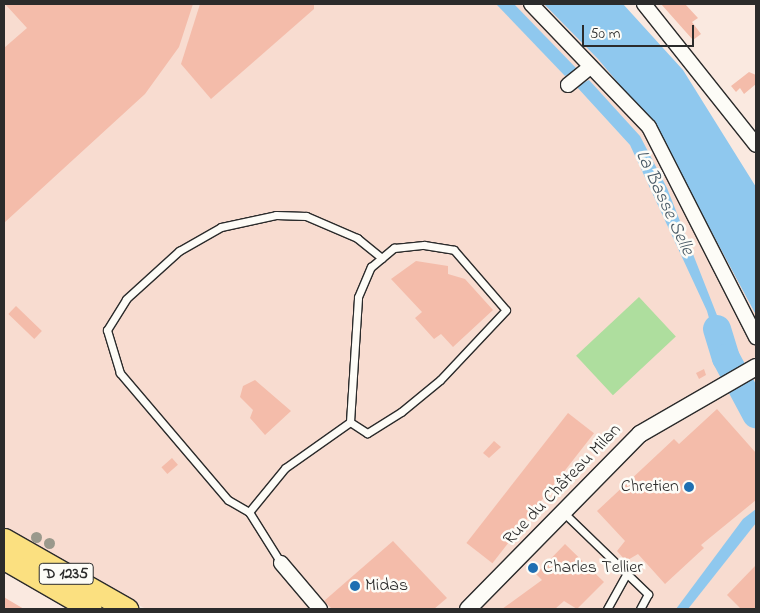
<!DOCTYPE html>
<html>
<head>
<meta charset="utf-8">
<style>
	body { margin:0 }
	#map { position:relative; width:760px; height:613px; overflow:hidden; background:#fae9e0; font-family:"Indie Flower",sans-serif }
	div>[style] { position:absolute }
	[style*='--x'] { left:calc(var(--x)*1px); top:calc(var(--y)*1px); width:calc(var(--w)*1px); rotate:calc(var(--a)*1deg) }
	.built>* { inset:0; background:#f8dcd0 }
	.green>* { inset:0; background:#aede9e; transform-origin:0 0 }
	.water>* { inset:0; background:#8fc8ee }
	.river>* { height:28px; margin:-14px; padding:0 14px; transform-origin:14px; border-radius:14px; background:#8fc8ee }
	.building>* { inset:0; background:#f4bcaa; transform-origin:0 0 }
	.roads { filter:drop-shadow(1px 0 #2b2b2b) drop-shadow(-1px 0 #2b2b2b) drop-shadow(0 1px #2b2b2b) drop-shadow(0 -1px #2b2b2b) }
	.service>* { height:7px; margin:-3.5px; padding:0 3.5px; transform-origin:3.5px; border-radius:3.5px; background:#fdfcf7 }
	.minor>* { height:14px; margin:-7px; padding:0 7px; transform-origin:7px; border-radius:7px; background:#fdfcf7 }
	.tertiary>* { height:16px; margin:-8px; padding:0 8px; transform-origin:8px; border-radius:8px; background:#fdfcf7 }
	.primary>* { height:21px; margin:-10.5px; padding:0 10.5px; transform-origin:10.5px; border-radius:10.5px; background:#fbe080 }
	.trees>* { width:11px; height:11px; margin:-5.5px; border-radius:50%; background:#9a998c }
	.dots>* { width:14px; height:14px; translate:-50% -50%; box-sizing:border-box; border:2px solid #fdfcf7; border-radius:50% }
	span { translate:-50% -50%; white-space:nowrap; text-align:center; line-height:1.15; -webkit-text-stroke:5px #fdfcf7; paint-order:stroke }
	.shield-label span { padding:1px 4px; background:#fdfcf7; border:1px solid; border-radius:4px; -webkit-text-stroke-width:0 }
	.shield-label { font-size:16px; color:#2b2b2b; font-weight:700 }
	.street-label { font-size:18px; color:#2b2b2b }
	.poi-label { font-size:18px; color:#2b2b2b }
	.right { translate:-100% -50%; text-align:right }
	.left { translate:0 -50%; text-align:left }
	.water-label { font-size:19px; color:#495a66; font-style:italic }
	.frame { position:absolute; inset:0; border:5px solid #2b2b2b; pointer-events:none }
	.scale { position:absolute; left:582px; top:25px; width:112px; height:22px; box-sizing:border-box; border:2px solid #2b2b2b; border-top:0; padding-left:6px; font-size:15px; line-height:18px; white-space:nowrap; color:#2b2b2b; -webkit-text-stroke:4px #fdfcf7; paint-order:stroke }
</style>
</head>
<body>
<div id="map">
	<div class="built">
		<i style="clip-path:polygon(4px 4px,546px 4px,626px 69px,756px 315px,756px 609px,146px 609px,4px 531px)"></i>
	</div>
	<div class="green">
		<i style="left:639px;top:297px;width:54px;height:86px;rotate:47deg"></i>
	</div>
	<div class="water">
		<i style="clip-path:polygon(496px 4px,514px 4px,578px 70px,565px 76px)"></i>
		<i style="clip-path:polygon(544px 4px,623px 4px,683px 70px,756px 187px,756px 315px,656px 128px,598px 59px)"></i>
		<i style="clip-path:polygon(589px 80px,640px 136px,667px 188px,735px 361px,723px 368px,707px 311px,630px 145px,576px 86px)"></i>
		<i style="clip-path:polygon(748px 385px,756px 403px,756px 424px,736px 391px)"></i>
		<i style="clip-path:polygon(756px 509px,756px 523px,688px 609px,676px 609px,743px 519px)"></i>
	</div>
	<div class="river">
		<i style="--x:717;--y:329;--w:30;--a:73"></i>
		<i style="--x:726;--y:358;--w:64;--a:61.8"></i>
	</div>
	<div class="building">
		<i style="clip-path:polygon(5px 4px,193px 4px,179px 47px,145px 94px,4px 223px,4px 48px,27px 28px)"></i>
		<i style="clip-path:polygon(200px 4px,314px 4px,314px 9px,211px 99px,181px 64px)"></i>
		<i style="clip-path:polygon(661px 4px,685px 4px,698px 18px,692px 22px,701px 34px,693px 40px)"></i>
		<i style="clip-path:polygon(749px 72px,756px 75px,756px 84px,744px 94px,740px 88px,736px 92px,731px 86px)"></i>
		<i style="clip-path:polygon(416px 261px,448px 266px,448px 274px,465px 279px,493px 310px,453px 347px,441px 334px,434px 339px,415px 318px,422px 312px,391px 279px)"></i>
		<i style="left:16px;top:306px;width:36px;height:11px;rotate:44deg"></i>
		<i style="clip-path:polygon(704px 369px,706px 375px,699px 379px,696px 373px)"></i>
		<i style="clip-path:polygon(255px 380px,291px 411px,265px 435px,250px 418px,253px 410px,240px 397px,243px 386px)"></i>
		<i style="clip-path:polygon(717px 409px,756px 453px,756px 500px,701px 545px,704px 548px,665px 584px,638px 554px,626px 561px,617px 551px,625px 541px,597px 511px,674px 439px,679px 444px)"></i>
		<i style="left:568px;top:413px;width:33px;height:165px;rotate:38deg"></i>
		<i style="clip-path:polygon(494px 441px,501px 447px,489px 458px,483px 453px)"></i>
		<i style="left:172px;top:458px;width:9px;height:14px;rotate:49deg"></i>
		<i style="clip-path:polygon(393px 541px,447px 598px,434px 609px,332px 609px,324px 601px)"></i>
		<i style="clip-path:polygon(565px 544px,604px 582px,577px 609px,564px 601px,555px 609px,502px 609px,542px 580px,536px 574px)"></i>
		<i style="clip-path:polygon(756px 565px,756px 609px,741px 609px,727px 595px)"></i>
		<i style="clip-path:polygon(4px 597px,7px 599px,24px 609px,4px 609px)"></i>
	</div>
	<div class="roads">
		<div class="service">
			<i style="--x:249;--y:512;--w:57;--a:-50.7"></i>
			<i style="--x:285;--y:468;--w:80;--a:-35.3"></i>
			<i style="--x:350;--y:422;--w:125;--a:-86.3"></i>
			<i style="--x:358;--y:297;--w:33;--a:-67"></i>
			<i style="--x:371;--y:267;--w:30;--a:-40"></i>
			<i style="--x:394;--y:248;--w:30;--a:-6"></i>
			<i style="--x:424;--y:245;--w:30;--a:9"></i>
			<i style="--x:454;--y:250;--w:79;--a:49.1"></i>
			<i style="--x:506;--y:310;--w:96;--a:133.3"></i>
			<i style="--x:440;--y:380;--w:50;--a:140.6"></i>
			<i style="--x:401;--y:412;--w:40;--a:148"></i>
			<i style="--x:367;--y:433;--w:20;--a:-147"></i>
			<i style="--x:564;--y:513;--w:117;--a:44"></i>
			<i style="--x:648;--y:594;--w:17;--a:118"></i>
			<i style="--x:281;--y:563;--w:60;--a:-122.1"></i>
			<i style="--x:249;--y:512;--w:24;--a:-150"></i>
			<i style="--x:228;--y:500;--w:167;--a:-130.4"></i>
			<i style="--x:120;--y:373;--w:45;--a:-106.8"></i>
			<i style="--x:107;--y:330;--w:36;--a:-58"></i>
			<i style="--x:126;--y:299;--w:72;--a:-42.2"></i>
			<i style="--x:179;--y:251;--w:48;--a:-29.7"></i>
			<i style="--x:221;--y:227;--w:56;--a:-12.3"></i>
			<i style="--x:276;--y:215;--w:30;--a:2"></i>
			<i style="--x:306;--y:216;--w:56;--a:23.3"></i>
			<i style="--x:357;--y:238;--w:32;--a:39"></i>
			<i style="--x:607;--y:609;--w:39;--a:-61"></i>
		</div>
		<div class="minor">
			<i style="--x:531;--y:4;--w:170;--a:46.2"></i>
			<i style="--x:649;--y:127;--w:236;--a:63"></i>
			<i style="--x:644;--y:4;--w:180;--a:51.5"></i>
			<i style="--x:568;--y:85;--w:28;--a:-39"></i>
			<i style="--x:281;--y:563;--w:60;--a:49.7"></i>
		</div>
		<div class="tertiary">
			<i style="--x:468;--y:609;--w:245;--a:-45.5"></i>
			<i style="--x:640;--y:434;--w:134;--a:-30"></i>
		</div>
		<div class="primary">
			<i style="--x:4;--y:539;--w:142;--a:29.6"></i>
			<i style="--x:4;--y:559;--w:100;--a:29.9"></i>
		</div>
	</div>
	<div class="trees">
		<i style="left:36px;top:537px"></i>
		<i style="left:49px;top:543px"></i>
	</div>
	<div class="dots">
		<i style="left:689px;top:487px;background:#1f6fb2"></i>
		<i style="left:533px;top:568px;background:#1f6fb2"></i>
		<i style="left:355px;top:586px;background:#1f6fb2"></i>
	</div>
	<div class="shield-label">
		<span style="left:66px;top:574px">D 1235</span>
	</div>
	<div class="street-label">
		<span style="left:563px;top:485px;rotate:-46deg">Rue du Château Milan</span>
	</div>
	<div class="poi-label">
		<span class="right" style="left:679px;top:487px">Chretien</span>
		<span class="left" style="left:543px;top:568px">Charles Tellier</span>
		<span class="left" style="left:365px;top:586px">Midas</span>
	</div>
	<div class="water-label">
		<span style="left:664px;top:203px;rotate:65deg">La Basse Selle</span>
	</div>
	<div class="frame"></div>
	<div class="scale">50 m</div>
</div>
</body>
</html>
